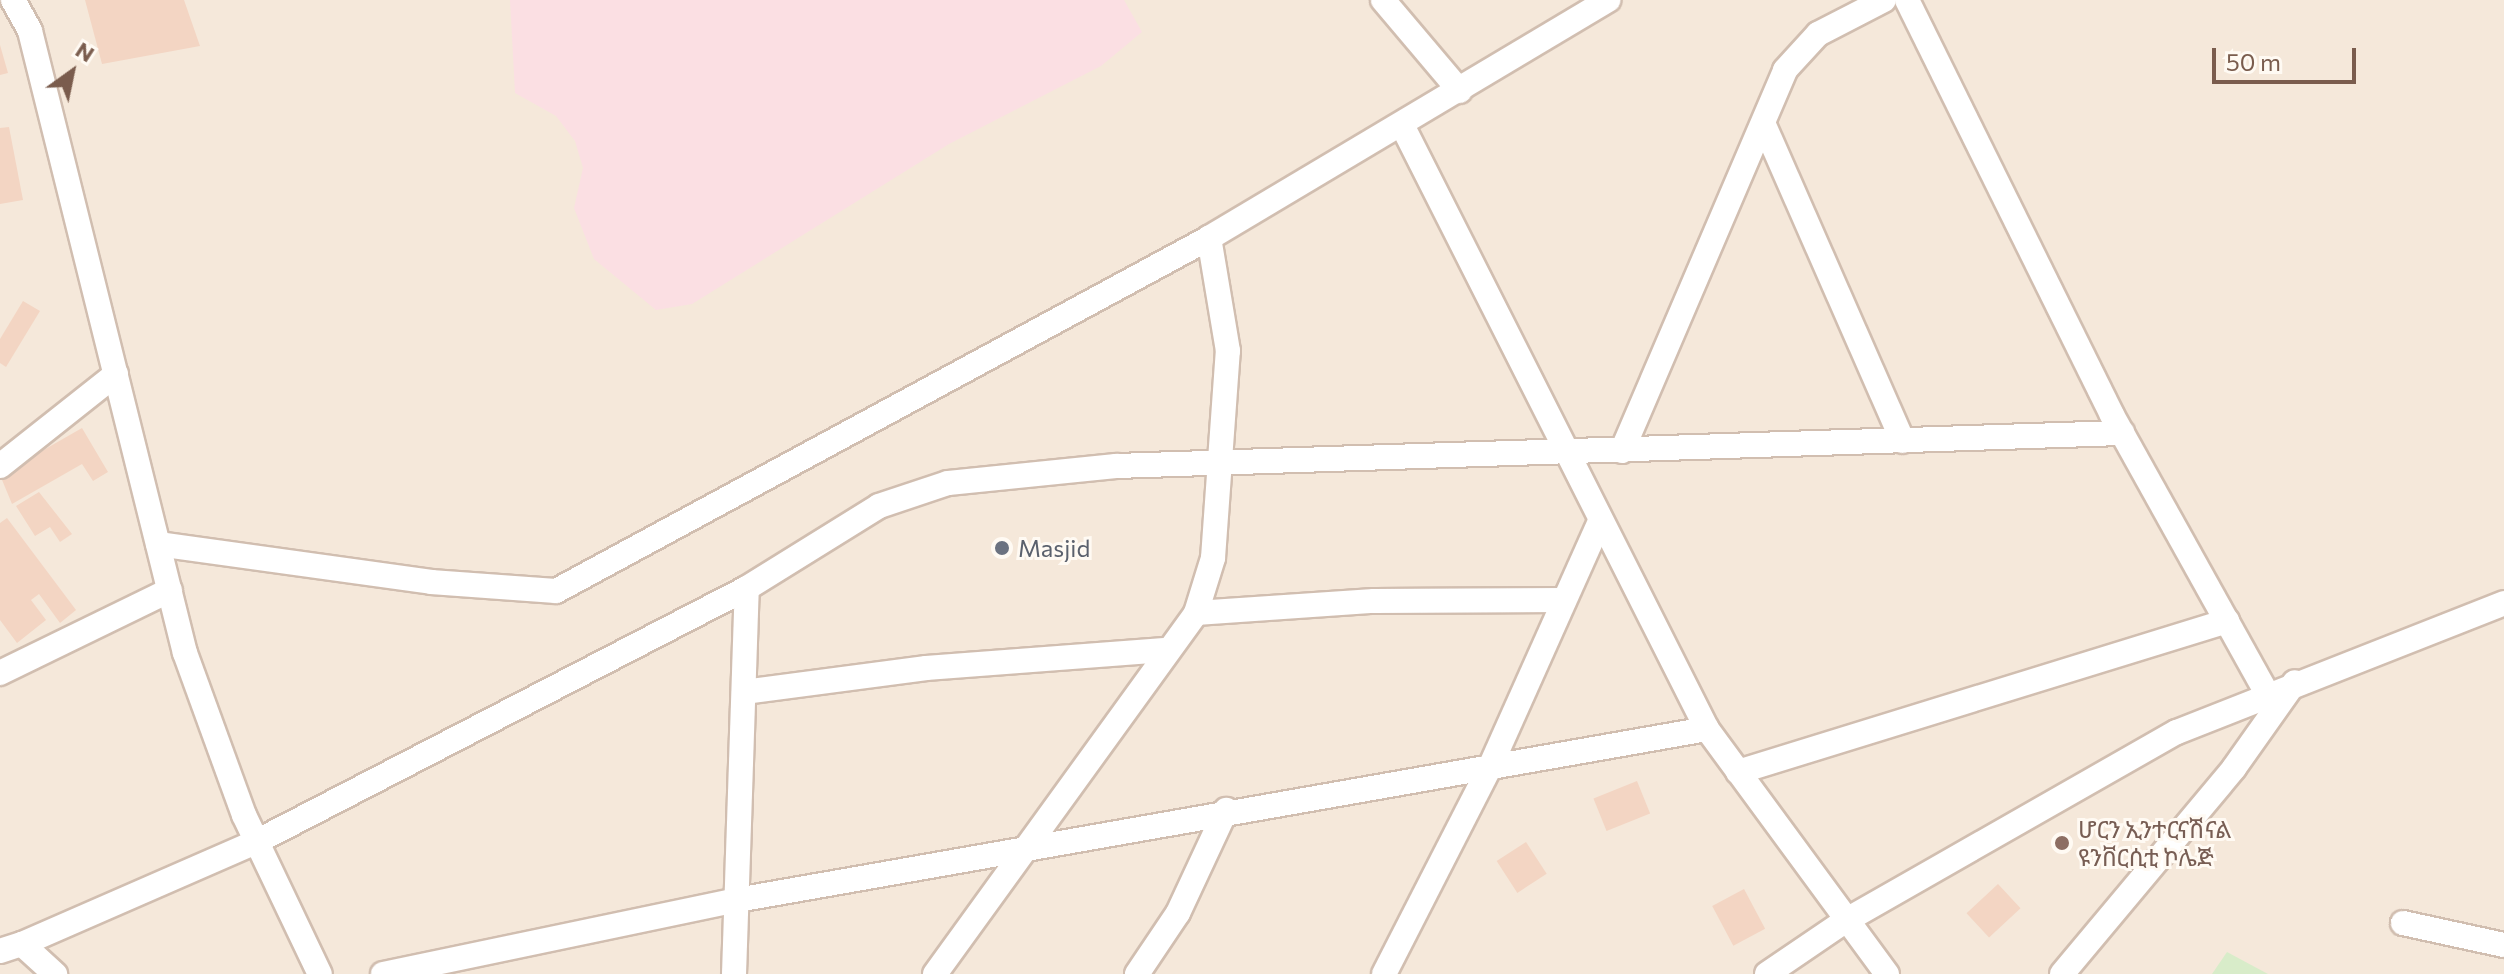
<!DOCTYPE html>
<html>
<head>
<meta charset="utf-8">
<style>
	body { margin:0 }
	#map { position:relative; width:2504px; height:974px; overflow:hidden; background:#fdf6ec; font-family:Commissioner,"Noto Sans Ethiopic",sans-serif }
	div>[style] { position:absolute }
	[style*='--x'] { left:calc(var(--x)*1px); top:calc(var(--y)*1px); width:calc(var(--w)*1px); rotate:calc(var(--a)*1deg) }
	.residential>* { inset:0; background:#f5e8da; transform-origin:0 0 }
	.medical>* { inset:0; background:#fbdfe3 }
	.green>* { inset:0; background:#d8ecc9 }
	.building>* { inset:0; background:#f3d5c3; transform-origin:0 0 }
	.roads { filter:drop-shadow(2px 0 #d1beb0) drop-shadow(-2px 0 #d1beb0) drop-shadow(0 2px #d1beb0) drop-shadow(0 -2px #d1beb0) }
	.minor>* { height:24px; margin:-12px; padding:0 12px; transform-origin:12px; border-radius:12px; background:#fff }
	.dots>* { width:22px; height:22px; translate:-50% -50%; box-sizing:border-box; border:4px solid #fffaf3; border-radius:50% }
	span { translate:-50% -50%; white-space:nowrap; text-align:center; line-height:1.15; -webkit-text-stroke:6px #fffaf3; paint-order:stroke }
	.worship-label { font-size:24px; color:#5b616d }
	.left { translate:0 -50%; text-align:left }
	.education-label { font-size:24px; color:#785e54 }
	.north { position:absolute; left:32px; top:32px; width:80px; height:80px; -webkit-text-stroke:6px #fffaf3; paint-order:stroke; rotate:33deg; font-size:22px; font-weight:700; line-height:32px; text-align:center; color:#7a5c4d }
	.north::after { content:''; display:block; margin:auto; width:28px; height:36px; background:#7a5c4d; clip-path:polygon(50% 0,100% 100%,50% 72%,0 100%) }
	.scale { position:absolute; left:2212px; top:48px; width:144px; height:36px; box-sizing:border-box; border:4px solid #7a5c4d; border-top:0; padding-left:10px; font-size:24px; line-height:28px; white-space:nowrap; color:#7a5c4d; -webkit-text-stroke:6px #fffaf3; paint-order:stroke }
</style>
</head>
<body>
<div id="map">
	<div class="residential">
		<i style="left:0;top:0;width:2504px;height:974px"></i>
	</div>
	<div class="medical">
		<i style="clip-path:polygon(510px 0,1124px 0,1142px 32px,1101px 66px,949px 144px,692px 304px,656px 310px,594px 259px,574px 208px,583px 168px,575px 141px,556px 116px,515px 93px)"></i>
	</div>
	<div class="green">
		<i style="clip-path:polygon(2227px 952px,2268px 974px,2212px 974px)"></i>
	</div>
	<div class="building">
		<i style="clip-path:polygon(85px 0,184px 0,200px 46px,102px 64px)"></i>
		<i style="clip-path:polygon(0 45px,8px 73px,0 75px)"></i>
		<i style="clip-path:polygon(9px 127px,23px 200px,0 204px,0 128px)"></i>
		<i style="clip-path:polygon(23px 301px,40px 311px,6px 367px,0 363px,0 339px)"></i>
		<i style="clip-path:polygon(82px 428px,108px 472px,93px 481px,82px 464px,12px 504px,0 475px)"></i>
		<i style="clip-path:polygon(39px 492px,72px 534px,60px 542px,50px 527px,35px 536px,16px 506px)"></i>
		<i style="clip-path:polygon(7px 518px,76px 610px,60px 623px,39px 594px,31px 600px,46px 620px,17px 643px,0 620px,0 523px)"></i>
		<i style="left:1637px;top:781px;width:35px;height:47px;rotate:68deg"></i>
		<i style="left:1526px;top:842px;width:38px;height:35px;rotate:57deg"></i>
		<i style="left:1998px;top:884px;width:33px;height:43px;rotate:47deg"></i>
		<i style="left:1744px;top:889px;width:45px;height:36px;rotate:62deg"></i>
	</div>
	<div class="roads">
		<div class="minor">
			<i style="--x:13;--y:0;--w:35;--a:61"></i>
			<i style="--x:30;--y:31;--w:641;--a:76.01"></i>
			<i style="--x:185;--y:653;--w:172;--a:70"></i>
			<i style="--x:244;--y:815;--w:176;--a:64.5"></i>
			<i style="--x:1383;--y:0;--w:119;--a:49.8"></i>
			<i style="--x:1907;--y:0;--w:463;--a:63.7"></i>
			<i style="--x:2112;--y:415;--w:318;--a:60.9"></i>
			<i style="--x:1764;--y:125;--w:345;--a:66.3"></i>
			<i style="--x:1403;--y:127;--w:674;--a:63.21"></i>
			<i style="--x:1707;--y:729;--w:304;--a:53.7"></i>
			<i style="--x:1622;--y:451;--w:414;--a:-66.8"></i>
			<i style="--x:1785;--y:70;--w:49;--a:-47.5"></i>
			<i style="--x:1818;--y:34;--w:74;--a:-27.3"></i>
			<i style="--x:0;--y:466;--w:148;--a:-38.4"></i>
			<i style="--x:158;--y:544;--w:276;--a:7.9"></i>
			<i style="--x:431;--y:582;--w:125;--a:4.1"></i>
			<i style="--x:556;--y:591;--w:742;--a:-28.39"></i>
			<i style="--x:1209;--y:238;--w:465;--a:-30.8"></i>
			<i style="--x:1196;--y:613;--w:178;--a:-3.9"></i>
			<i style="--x:1374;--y:601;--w:190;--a:-0.3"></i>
			<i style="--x:0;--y:673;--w:189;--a:-26"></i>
			<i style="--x:744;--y:692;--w:184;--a:-7.5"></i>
			<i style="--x:926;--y:668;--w:239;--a:-4.3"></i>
			<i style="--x:1738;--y:772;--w:512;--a:-17.16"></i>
			<i style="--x:2403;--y:923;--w:103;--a:12.3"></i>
			<i style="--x:22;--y:944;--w:255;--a:-23.6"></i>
			<i style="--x:256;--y:842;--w:553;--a:-27.35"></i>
			<i style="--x:747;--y:588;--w:155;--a:-31.8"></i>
			<i style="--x:879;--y:506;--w:73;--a:-18.4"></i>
			<i style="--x:948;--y:483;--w:169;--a:-5.8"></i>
			<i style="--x:1116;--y:466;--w:1007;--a:-1.88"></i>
			<i style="--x:0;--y:951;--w:23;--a:-18"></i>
			<i style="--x:22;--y:944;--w:45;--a:42.3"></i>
			<i style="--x:383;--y:974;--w:362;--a:-11.8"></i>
			<i style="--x:737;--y:900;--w:985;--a:-10"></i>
			<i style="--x:734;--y:974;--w:386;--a:-88.1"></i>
			<i style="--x:935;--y:974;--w:445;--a:-54.1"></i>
			<i style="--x:1196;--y:613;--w:58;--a:-72.8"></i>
			<i style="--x:1213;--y:558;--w:208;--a:-85.9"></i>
			<i style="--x:1228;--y:351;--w:115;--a:-99.5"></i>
			<i style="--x:1137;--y:974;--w:73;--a:-56.1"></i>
			<i style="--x:1178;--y:913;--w:114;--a:-65"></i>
			<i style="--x:1384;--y:974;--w:235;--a:-62.9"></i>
			<i style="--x:1491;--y:765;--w:265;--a:-65.9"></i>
			<i style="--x:1767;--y:974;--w:94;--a:-34.2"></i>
			<i style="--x:1845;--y:921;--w:382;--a:-29.7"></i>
			<i style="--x:2177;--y:732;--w:352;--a:-21.5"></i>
			<i style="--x:2062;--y:974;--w:268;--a:-50.1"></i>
			<i style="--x:2234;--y:768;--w:105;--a:-54.7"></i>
		</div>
	</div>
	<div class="dots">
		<i style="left:1002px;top:548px;background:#6b7280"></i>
		<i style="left:2062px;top:843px;background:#8d6e63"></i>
	</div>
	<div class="worship-label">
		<span class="left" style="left:1018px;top:548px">Masjid</span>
	</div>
	<div class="education-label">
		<span class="left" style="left:2078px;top:843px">ሆርን ኢንተርናሽናል<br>ዩንቨርሲቲ ኮሌጅ</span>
	</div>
	<div class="north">N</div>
	<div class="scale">50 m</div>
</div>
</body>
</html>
